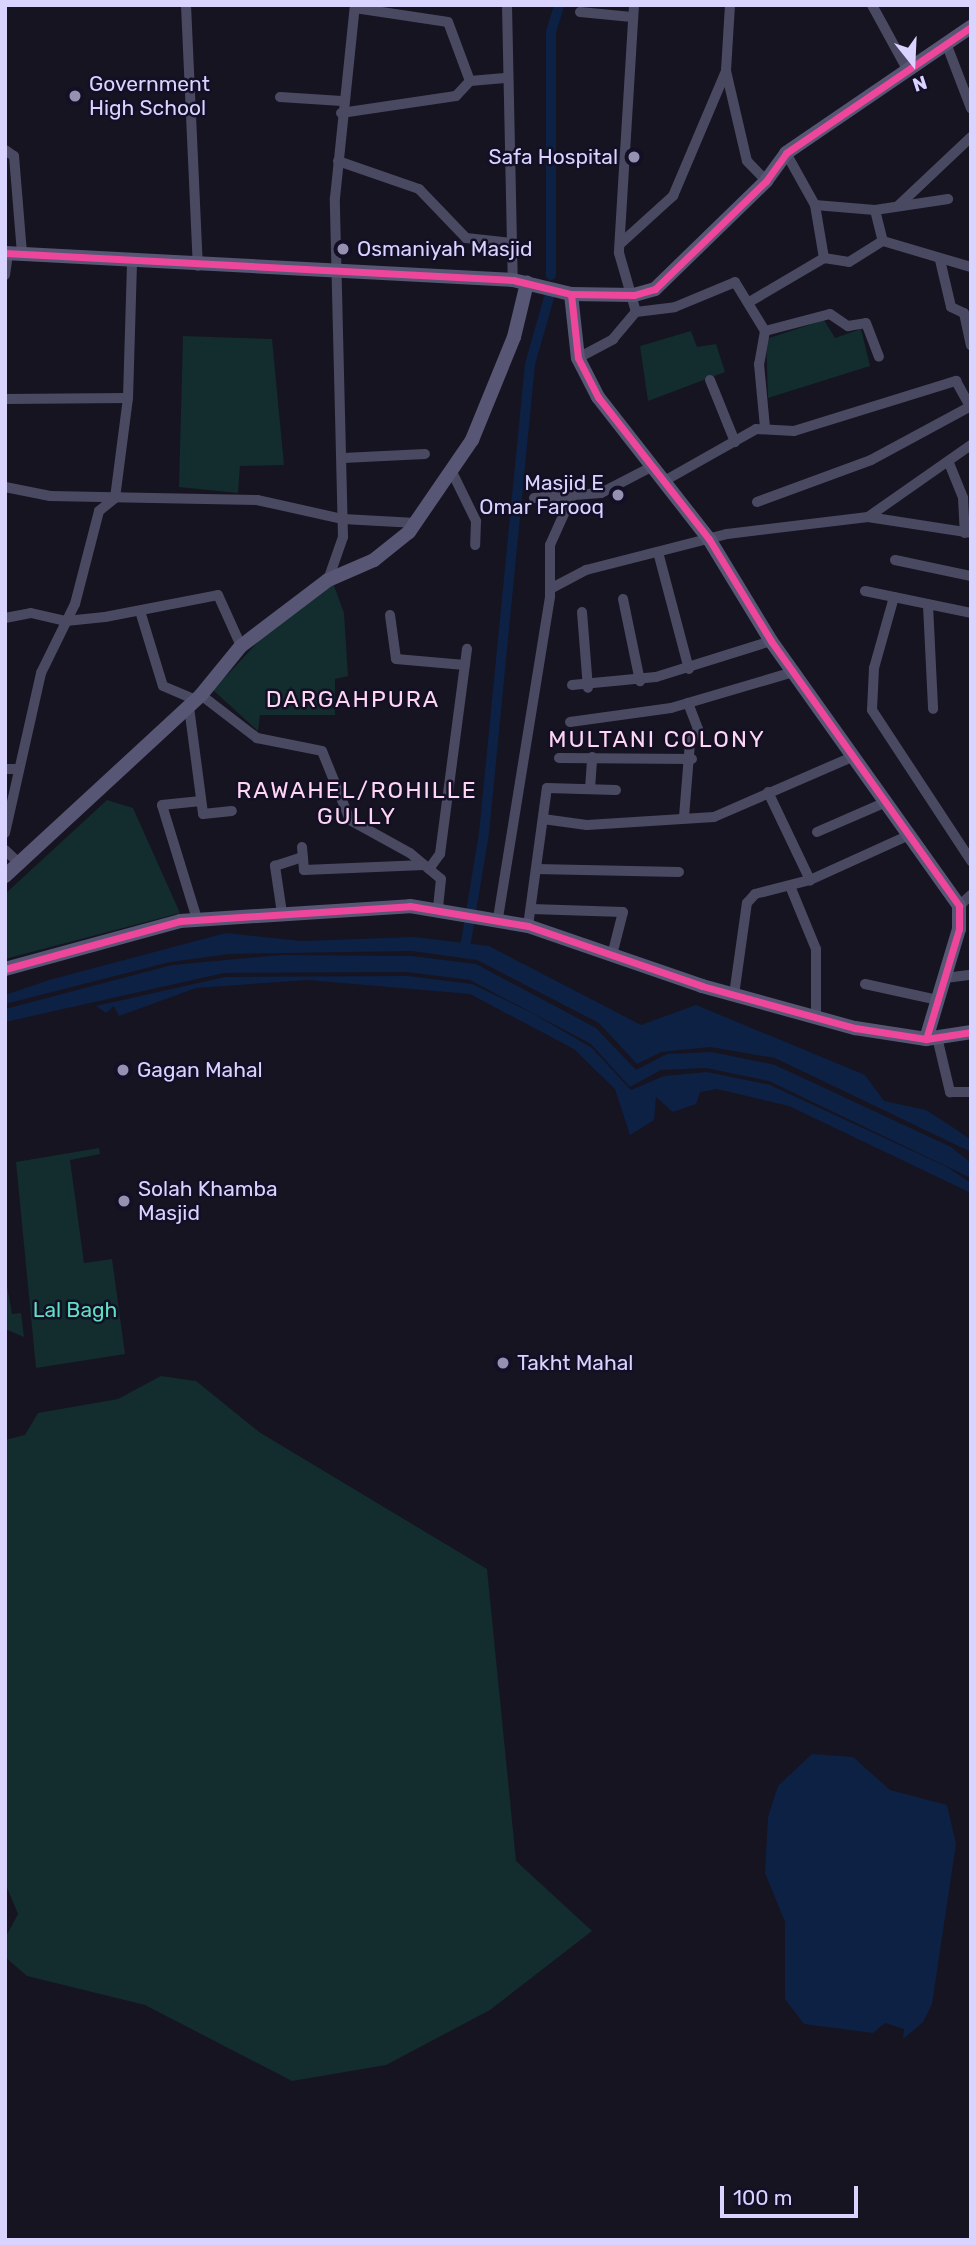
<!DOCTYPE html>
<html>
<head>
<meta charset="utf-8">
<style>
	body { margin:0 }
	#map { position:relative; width:976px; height:2245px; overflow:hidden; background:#161421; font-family:Rubik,sans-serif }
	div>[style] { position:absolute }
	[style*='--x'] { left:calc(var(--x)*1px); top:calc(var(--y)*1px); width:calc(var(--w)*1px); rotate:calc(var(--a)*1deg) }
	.green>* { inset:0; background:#132c2d }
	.water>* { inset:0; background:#0d2144 }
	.canal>* { height:10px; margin:-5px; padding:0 5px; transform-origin:5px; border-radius:5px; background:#0d2144 }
	.street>* { height:10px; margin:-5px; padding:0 5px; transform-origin:5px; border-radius:5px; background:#4a4962 }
	.secondary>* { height:14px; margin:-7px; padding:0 7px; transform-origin:7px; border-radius:7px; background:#575674 }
	.cycleway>* { height:7px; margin:-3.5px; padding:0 3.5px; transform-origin:3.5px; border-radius:3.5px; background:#ed469a }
	.dots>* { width:19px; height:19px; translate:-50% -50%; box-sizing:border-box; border:4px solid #130f26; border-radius:50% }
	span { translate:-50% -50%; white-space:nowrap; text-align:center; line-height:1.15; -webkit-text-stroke:5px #130f26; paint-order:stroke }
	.poi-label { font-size:21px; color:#d9d4ff }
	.left { translate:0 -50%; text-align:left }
	.right { translate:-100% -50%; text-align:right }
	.park-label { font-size:21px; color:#5fe0c0 }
	.neighbourhood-label { font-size:23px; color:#ffd6f0; letter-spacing:2px }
	.frame { position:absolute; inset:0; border:7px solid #d9d4ff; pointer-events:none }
	.north { position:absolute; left:878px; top:28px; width:70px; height:70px; -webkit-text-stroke:5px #130f26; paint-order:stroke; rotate:162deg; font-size:19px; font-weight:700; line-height:28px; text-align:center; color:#d9d4ff }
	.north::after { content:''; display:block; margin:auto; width:24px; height:32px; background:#d9d4ff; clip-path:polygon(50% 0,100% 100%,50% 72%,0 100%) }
	.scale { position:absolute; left:720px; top:2186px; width:138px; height:32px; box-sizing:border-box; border:4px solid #d9d4ff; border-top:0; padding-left:9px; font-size:21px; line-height:24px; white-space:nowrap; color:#d9d4ff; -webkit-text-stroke:5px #130f26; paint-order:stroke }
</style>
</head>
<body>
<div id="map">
	<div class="green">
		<i style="clip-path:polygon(824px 320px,835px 338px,861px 329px,870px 366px,768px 398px,766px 339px)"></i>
		<i style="clip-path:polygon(691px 331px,697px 347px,716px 344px,725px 372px,648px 401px,640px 346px)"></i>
		<i style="clip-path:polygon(183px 336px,272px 339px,284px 465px,240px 466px,238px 493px,179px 487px)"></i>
		<i style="clip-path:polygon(333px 583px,344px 613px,348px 676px,335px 679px,335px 715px,260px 715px,258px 731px,213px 690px,269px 630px)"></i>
		<i style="clip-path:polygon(107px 800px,133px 808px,180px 913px,5px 959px,5px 894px)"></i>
		<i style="clip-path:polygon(99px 1148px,100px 1154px,70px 1160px,84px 1263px,112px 1259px,125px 1354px,36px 1368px,16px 1162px)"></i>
		<i style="clip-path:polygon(5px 1275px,12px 1314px,21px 1313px,24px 1337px,5px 1329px)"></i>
		<i style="clip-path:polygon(161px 1376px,196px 1381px,259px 1432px,487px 1569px,516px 1861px,592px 1931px,490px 2010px,386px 2065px,292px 2081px,145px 2005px,27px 1976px,5px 1957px,5px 1938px,18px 1914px,5px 1883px,5px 1440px,25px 1435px,38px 1413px,118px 1399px)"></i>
	</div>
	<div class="water">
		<i style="clip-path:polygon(226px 933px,301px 941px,414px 937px,489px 946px,641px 1025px,696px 1005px,865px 1075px,884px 1101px,926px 1110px,954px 1128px,971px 1140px,971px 1152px,775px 1058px,710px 1047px,661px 1052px,637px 1064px,599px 1023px,477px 960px,412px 951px,229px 954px,170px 962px,5px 1004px,5px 995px,49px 980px)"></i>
		<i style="clip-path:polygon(282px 955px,412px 956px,476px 964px,596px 1028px,636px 1070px,667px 1054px,712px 1052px,775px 1065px,951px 1147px,971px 1163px,971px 1178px,769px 1081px,706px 1068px,661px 1070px,630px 1087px,591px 1044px,470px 980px,407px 972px,224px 973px,5px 1022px,5px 1009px,172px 965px)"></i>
		<i style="clip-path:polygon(408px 976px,472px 984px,532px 1013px,592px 1048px,631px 1090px,664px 1076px,707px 1072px,770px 1085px,947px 1167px,971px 1183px,971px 1193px,789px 1106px,717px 1089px,700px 1092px,696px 1104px,673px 1112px,656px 1097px,654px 1120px,630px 1135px,615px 1089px,574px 1049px,470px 994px,308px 980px,196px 988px,119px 1016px,114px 1006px,106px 1013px,96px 1006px,225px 977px)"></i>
		<i style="clip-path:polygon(812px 1754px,853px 1757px,890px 1790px,947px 1805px,956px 1844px,932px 2004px,923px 2022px,903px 2039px,904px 2029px,885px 2023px,873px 2033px,804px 2024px,785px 1999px,785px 1922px,765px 1873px,768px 1817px,778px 1786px)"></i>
	</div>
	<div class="canal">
		<i style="--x:551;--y:275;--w:243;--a:-90"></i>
		<i style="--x:551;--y:32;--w:28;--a:-73"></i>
		<i style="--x:465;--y:948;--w:117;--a:-80.6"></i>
		<i style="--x:484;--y:833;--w:471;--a:-84.4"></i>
		<i style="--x:530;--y:364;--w:73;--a:-74.1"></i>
	</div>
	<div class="street">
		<i style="--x:186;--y:5;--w:261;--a:87.4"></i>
		<i style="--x:507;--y:5;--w:275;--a:88.8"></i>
		<i style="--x:634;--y:5;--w:248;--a:93.5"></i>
		<i style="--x:619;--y:253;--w:61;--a:73.9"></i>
		<i style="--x:730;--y:5;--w:66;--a:93.5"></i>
		<i style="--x:726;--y:71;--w:92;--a:76.9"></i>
		<i style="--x:747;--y:161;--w:28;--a:46"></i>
		<i style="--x:872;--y:5;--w:73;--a:61.3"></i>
		<i style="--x:355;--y:8;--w:94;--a:8.6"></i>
		<i style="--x:448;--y:22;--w:63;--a:69.6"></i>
		<i style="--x:580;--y:12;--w:52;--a:5.5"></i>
		<i style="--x:946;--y:43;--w:70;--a:69"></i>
		<i style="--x:280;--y:97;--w:62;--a:3.7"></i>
		<i style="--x:341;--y:113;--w:116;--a:-8.4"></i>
		<i style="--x:456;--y:96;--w:21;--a:-47"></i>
		<i style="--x:470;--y:81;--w:38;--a:-5"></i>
		<i style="--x:5;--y:150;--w:11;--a:34"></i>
		<i style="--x:14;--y:156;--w:98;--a:85.3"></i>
		<i style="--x:786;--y:153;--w:60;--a:60.9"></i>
		<i style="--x:815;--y:205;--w:60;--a:4.8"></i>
		<i style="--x:875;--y:210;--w:74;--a:-8.6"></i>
		<i style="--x:338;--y:161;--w:86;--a:19.1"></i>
		<i style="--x:419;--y:189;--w:68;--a:46.2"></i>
		<i style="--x:466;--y:238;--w:46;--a:6.2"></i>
		<i style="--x:815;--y:205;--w:54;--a:80.4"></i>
		<i style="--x:898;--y:206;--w:100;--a:-43.4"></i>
		<i style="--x:875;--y:210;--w:32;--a:76"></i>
		<i style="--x:883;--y:241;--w:92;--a:16.5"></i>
		<i style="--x:620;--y:244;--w:72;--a:-42.2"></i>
		<i style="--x:673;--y:196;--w:136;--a:-67"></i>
		<i style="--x:940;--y:260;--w:48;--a:76.8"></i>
		<i style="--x:951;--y:307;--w:14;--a:25"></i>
		<i style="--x:964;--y:313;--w:33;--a:78"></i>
		<i style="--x:5;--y:275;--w:22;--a:-82"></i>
		<i style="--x:751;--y:301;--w:85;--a:-30.5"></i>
		<i style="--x:824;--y:258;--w:25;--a:9"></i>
		<i style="--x:849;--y:262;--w:40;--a:-32"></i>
		<i style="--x:765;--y:331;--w:67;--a:-14.7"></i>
		<i style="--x:830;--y:314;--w:22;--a:34"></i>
		<i style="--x:848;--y:326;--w:18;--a:-9"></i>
		<i style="--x:866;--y:323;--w:36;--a:69"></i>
		<i style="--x:578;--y:358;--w:40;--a:-28"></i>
		<i style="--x:613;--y:339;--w:35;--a:-50"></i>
		<i style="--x:636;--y:312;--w:39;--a:-7"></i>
		<i style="--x:675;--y:307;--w:65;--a:-22.6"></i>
		<i style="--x:735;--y:282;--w:57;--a:58.5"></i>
		<i style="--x:765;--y:331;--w:34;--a:100"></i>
		<i style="--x:759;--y:364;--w:64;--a:84.6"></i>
		<i style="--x:710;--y:380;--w:67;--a:68"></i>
		<i style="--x:5;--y:399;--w:123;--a:-0.5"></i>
		<i style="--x:343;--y:458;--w:82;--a:-2.8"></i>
		<i style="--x:949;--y:463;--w:38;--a:68"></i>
		<i style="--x:963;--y:498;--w:35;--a:87"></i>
		<i style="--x:452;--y:472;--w:55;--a:63.9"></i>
		<i style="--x:476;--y:521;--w:24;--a:92"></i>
		<i style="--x:666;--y:480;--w:103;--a:-29.5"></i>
		<i style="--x:756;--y:429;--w:38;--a:3"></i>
		<i style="--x:794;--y:431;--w:170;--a:-17.2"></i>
		<i style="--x:956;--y:381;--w:31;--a:61"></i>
		<i style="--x:5;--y:487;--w:46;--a:11.3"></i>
		<i style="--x:50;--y:496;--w:207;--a:1.1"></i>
		<i style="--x:257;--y:500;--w:88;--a:12.5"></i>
		<i style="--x:343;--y:519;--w:73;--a:3.1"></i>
		<i style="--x:534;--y:498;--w:67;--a:-4.3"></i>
		<i style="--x:601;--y:493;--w:59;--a:-27.4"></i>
		<i style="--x:757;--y:502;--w:121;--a:-20.2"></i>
		<i style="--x:871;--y:460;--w:114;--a:-28.4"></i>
		<i style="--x:868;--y:517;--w:126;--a:-35"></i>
		<i style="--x:658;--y:552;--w:121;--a:75.2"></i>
		<i style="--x:895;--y:560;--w:78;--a:11.9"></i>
		<i style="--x:328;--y:580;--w:46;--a:-70.8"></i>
		<i style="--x:343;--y:537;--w:339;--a:-91.4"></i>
		<i style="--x:335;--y:198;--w:194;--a:-84.1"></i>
		<i style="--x:550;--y:589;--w:41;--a:-27.8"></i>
		<i style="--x:586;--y:570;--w:146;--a:-14.3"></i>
		<i style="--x:727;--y:534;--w:142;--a:-6.9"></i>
		<i style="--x:868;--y:517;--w:104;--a:8.8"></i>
		<i style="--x:865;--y:591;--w:108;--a:11.7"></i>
		<i style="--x:894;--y:597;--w:74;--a:105.7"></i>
		<i style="--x:874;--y:668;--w:42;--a:92.7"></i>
		<i style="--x:872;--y:710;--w:181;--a:56.7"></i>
		<i style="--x:623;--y:599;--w:84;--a:78.3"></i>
		<i style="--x:928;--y:605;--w:104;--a:87.2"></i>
		<i style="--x:140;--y:611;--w:78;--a:73"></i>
		<i style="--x:163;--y:686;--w:36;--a:23"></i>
		<i style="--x:582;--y:612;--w:76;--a:85.5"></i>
		<i style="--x:390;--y:615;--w:44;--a:82.2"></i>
		<i style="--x:396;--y:659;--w:69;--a:5"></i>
		<i style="--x:5;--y:618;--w:26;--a:-11"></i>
		<i style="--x:31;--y:613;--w:36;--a:13"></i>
		<i style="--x:66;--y:621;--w:39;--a:-6"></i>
		<i style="--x:105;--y:617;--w:115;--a:-11"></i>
		<i style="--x:218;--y:595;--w:56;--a:65.7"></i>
		<i style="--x:572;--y:685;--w:84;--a:-5.4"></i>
		<i style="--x:656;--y:677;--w:121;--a:-17.4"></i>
		<i style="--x:201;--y:695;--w:71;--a:37.5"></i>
		<i style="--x:257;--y:738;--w:66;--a:11.3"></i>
		<i style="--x:322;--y:751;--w:74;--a:67.9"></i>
		<i style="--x:350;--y:820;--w:68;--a:28.8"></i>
		<i style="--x:410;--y:853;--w:40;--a:40"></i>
		<i style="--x:441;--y:879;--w:30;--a:96"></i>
		<i style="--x:189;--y:707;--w:108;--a:82.5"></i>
		<i style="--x:203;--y:814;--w:29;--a:-6"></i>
		<i style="--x:570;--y:722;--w:102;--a:-7.9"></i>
		<i style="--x:671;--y:708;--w:127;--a:-16.4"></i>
		<i style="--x:559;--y:758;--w:133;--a:0.4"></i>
		<i style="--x:5;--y:769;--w:14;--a:0"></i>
		<i style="--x:590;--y:789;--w:32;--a:-86"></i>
		<i style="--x:768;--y:792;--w:98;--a:64.5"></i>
		<i style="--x:684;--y:817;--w:74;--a:-85.4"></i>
		<i style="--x:690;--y:743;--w:16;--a:-60"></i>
		<i style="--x:698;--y:729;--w:28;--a:-111"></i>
		<i style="--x:543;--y:819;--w:44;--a:7.8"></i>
		<i style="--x:587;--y:825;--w:127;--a:-3.6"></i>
		<i style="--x:714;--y:817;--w:153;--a:-23.5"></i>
		<i style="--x:817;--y:832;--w:75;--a:-23.5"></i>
		<i style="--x:5;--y:833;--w:164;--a:-77.3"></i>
		<i style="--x:41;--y:673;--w:77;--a:-63.8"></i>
		<i style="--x:75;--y:604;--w:96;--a:-75.5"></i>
		<i style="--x:99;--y:511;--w:21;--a:-39"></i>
		<i style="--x:115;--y:498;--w:101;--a:-82.6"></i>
		<i style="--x:128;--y:398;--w:137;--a:-88.3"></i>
		<i style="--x:302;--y:847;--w:23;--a:85"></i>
		<i style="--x:304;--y:870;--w:120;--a:-2.4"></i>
		<i style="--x:5;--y:850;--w:21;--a:43"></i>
		<i style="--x:429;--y:869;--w:19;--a:-54"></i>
		<i style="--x:440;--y:854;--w:207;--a:-82.5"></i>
		<i style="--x:536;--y:869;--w:143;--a:1.2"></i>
		<i style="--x:790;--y:886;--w:68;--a:67.6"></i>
		<i style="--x:816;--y:949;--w:69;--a:90"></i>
		<i style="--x:959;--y:906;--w:16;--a:-43"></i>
		<i style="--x:531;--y:909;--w:92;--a:1.9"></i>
		<i style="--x:623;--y:912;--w:44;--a:104.3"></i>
		<i style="--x:282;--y:913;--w:48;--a:-98.5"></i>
		<i style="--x:275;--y:866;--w:29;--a:-18"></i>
		<i style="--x:498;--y:918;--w:326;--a:-80.8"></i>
		<i style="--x:550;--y:596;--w:51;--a:-90"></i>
		<i style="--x:550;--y:545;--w:51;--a:-65.9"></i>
		<i style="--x:197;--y:919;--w:119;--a:-107.1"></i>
		<i style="--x:162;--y:805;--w:39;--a:-6"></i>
		<i style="--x:528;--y:926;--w:139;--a:-82.2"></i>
		<i style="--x:547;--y:788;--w:69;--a:1.7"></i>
		<i style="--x:945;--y:978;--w:26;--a:-7"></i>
		<i style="--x:865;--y:984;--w:75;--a:12.4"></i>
		<i style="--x:734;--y:995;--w:93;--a:-82"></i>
		<i style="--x:747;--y:903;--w:12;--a:-48"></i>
		<i style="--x:755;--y:894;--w:57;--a:-14.3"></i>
		<i style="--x:810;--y:880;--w:109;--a:-24.4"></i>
		<i style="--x:937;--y:1037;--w:57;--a:76.7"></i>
		<i style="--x:950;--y:1092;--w:21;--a:0"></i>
	</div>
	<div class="secondary">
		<i style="--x:5;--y:253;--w:509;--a:3.04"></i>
		<i style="--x:513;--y:280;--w:60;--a:13.6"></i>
		<i style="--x:571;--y:294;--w:63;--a:0.9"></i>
		<i style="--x:634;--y:295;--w:22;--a:-16"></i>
		<i style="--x:655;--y:289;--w:155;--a:-44.2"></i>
		<i style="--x:766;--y:181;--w:34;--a:-54"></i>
		<i style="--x:786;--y:153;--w:224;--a:-34.3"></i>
		<i style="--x:571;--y:294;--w:64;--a:83.8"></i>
		<i style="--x:578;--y:358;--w:44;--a:62.9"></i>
		<i style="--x:598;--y:397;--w:180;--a:52"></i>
		<i style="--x:709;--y:539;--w:119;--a:58.7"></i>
		<i style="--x:771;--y:641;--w:325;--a:54.6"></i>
		<i style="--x:959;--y:906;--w:23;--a:90"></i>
		<i style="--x:959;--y:929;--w:115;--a:106.7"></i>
		<i style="--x:5;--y:876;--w:267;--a:-42.7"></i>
		<i style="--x:201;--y:695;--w:63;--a:-50.8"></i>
		<i style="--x:241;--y:646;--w:109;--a:-37.2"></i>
		<i style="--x:328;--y:580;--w:50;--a:-23.5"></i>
		<i style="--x:374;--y:560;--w:45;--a:-38.7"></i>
		<i style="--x:409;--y:532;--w:112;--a:-55.6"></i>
		<i style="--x:472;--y:440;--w:111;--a:-67.8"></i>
		<i style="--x:514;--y:337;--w:56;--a:-76.5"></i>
		<i style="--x:5;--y:969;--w:181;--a:-15.3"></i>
		<i style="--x:180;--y:921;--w:230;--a:-3.7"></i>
		<i style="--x:410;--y:906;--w:120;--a:9.6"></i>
		<i style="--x:528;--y:926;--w:184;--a:19"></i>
		<i style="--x:702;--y:986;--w:159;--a:15.4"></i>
		<i style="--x:855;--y:1028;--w:72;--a:8.8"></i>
		<i style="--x:926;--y:1039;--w:46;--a:-8.8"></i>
	</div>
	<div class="cycleway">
		<i style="--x:5;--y:253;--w:509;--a:3.04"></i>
		<i style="--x:513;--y:280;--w:60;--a:13.6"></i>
		<i style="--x:571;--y:294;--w:63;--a:0.9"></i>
		<i style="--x:634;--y:295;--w:22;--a:-16"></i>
		<i style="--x:655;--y:289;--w:155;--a:-44.2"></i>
		<i style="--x:766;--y:181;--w:34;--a:-54"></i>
		<i style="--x:786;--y:153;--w:224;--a:-34.3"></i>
		<i style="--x:571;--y:294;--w:64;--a:83.8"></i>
		<i style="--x:578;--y:358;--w:44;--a:62.9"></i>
		<i style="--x:598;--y:397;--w:180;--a:52"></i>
		<i style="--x:709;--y:539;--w:119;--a:58.7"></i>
		<i style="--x:771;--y:641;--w:325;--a:54.6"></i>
		<i style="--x:959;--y:906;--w:23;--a:90"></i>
		<i style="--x:959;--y:929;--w:115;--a:106.7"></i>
		<i style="--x:5;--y:969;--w:181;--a:-15.3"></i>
		<i style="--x:180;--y:921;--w:230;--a:-3.7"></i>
		<i style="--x:410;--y:906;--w:120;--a:9.6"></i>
		<i style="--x:528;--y:926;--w:184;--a:19"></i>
		<i style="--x:702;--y:986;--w:159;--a:15.4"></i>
		<i style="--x:855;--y:1028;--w:72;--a:8.8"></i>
		<i style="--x:926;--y:1039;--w:46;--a:-8.8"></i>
	</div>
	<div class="dots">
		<i style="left:75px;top:96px;background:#9591b1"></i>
		<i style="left:634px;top:157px;background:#9591b1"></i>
		<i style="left:343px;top:249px;background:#9591b1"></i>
		<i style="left:618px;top:495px;background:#9591b1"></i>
		<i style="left:123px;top:1070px;background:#9591b1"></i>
		<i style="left:124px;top:1201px;background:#9591b1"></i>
		<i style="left:503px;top:1363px;background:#9591b1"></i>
	</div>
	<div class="poi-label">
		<span class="left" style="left:89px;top:96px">Government<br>High School</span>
		<span class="right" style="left:618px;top:157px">Safa Hospital</span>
		<span class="left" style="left:357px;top:249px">Osmaniyah Masjid</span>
		<span class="right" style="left:604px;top:495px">Masjid E<br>Omar Farooq</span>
		<span class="left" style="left:137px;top:1070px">Gagan Mahal</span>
		<span class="left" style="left:138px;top:1201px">Solah Khamba<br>Masjid</span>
		<span class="left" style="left:517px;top:1363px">Takht Mahal</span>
	</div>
	<div class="park-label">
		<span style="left:75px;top:1310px">Lal Bagh</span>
	</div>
	<div class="neighbourhood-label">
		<span style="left:353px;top:699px">DARGAHPURA</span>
		<span style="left:657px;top:739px">MULTANI COLONY</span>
		<span style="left:357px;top:803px">RAWAHEL/ROHILLE<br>GULLY</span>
	</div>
	<div class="frame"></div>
	<div class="north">N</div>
	<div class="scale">100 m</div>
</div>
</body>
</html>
